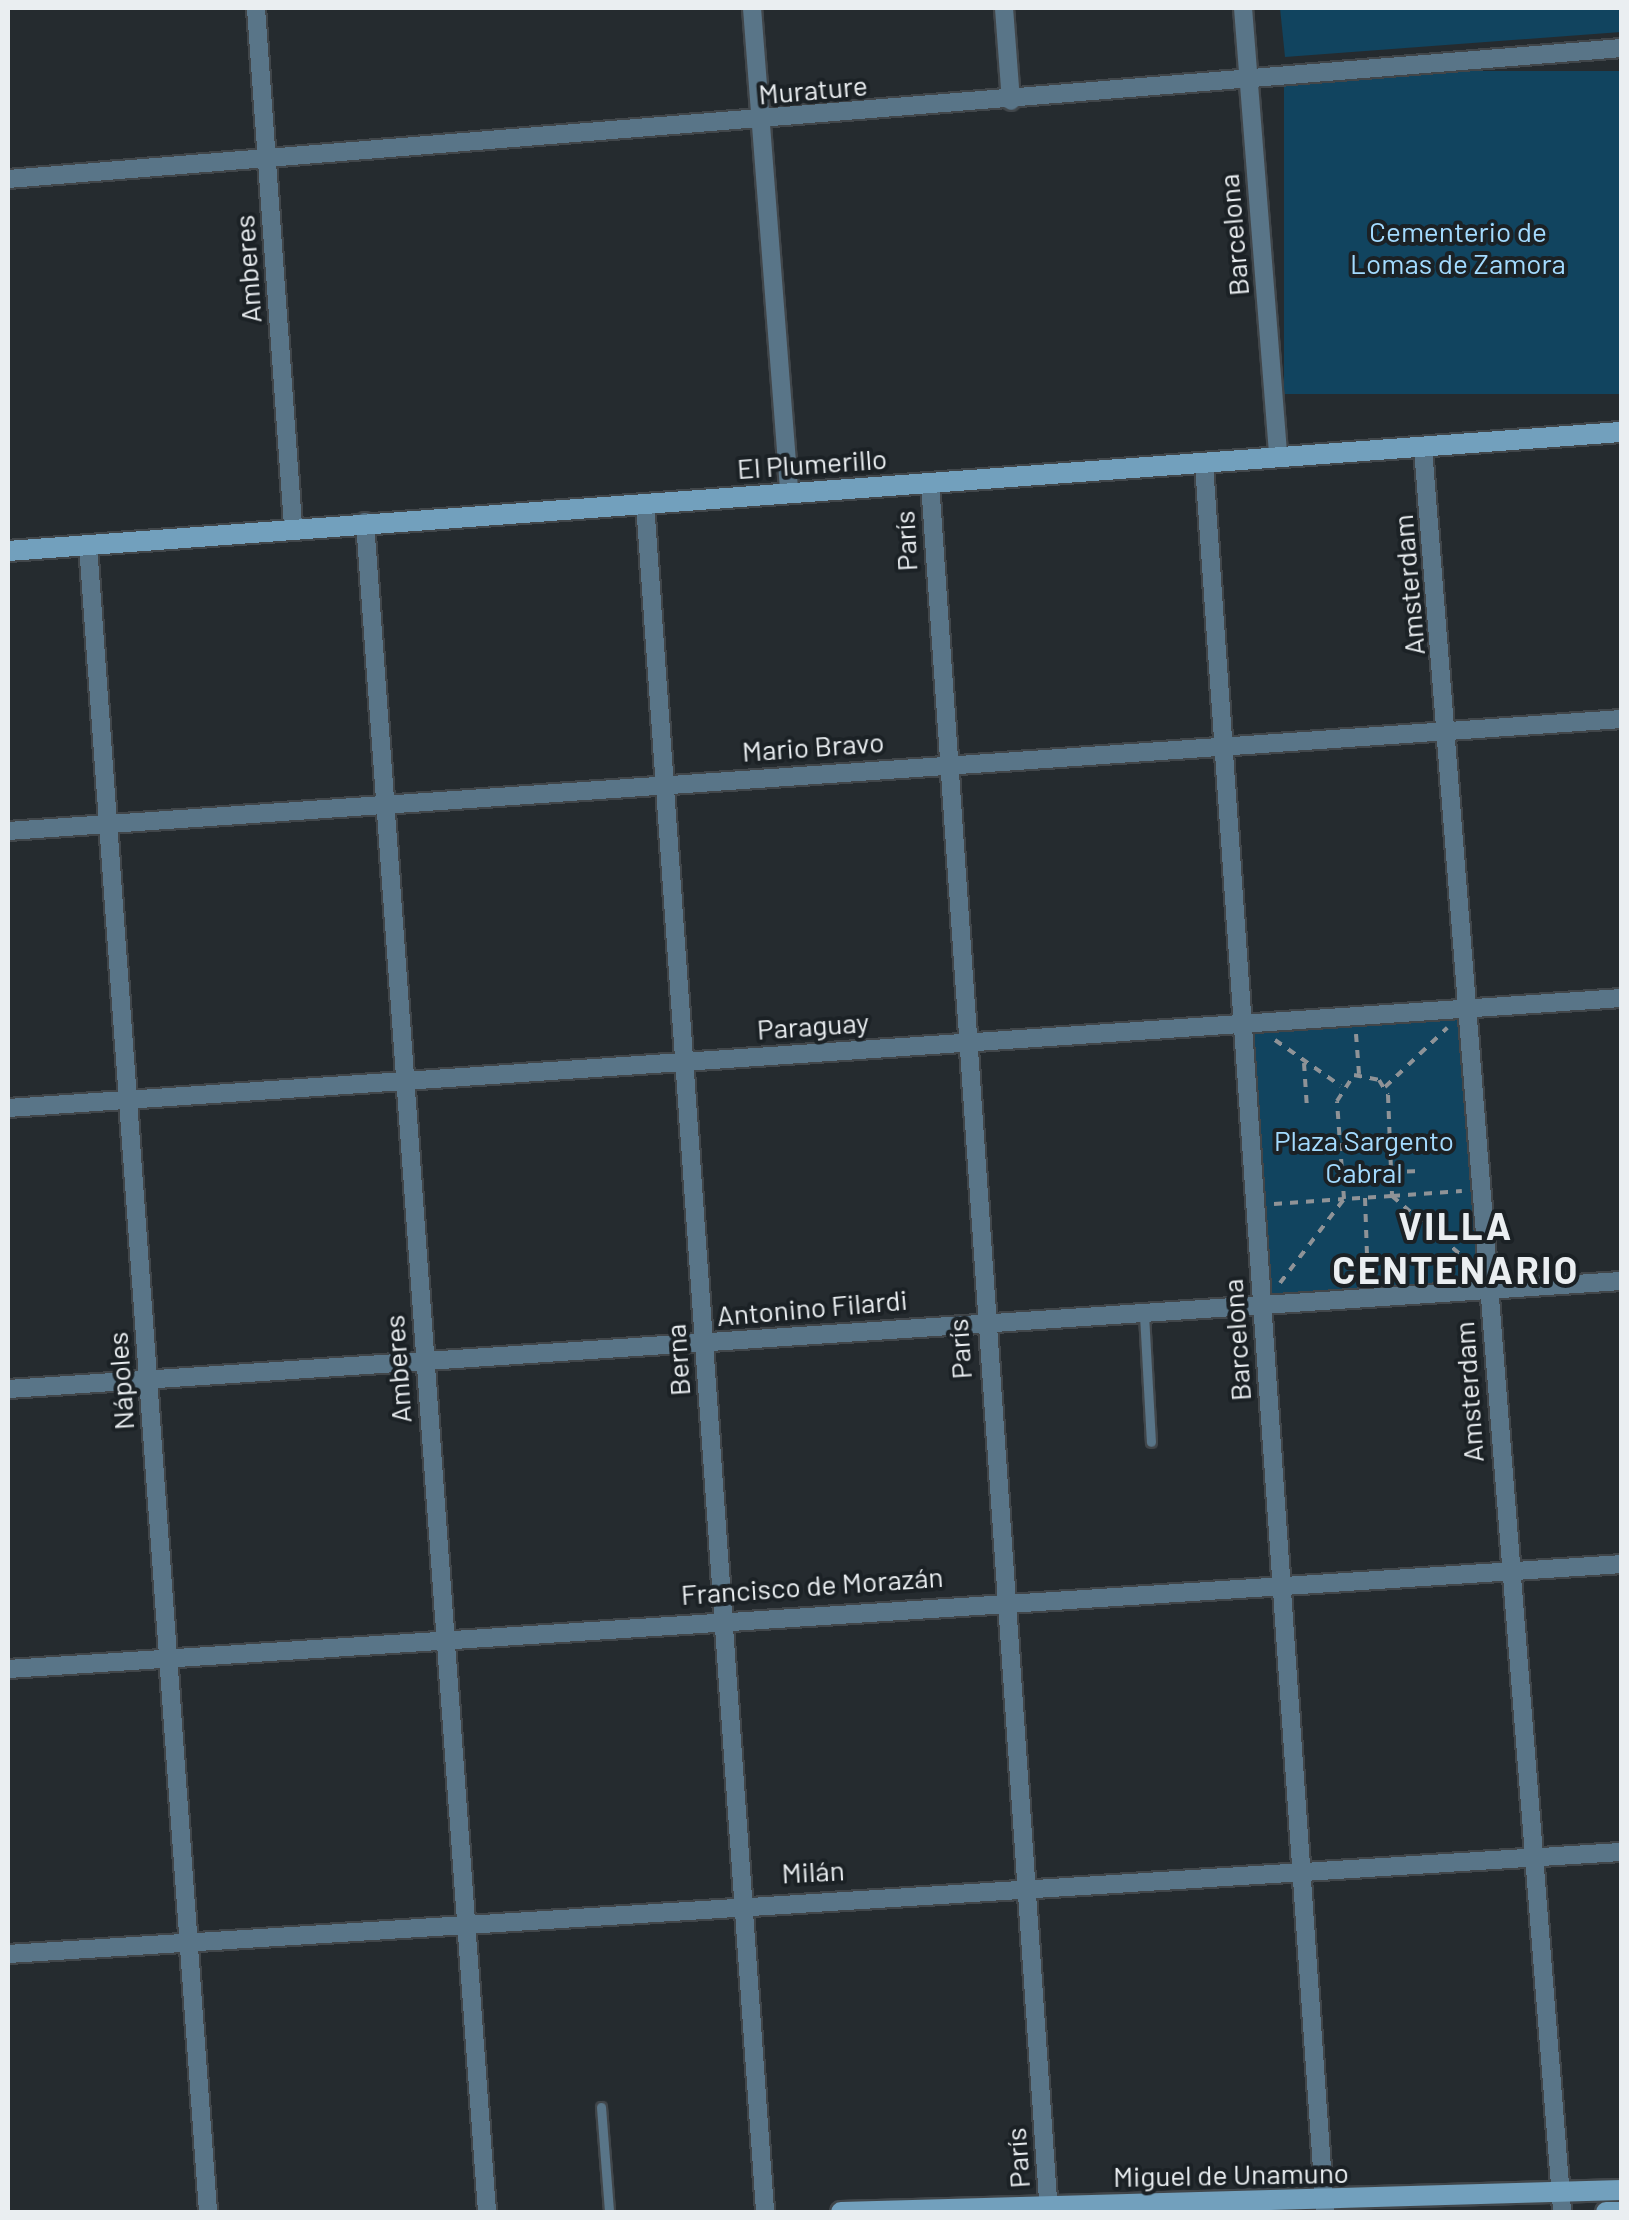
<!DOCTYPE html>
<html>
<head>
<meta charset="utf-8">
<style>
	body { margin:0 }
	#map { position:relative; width:1629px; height:2220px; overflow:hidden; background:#252b2f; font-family:Barlow,sans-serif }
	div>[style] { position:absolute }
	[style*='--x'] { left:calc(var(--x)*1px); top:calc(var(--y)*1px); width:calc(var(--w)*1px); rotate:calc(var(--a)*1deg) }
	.green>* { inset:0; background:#11445f; transform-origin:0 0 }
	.path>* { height:4px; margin-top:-2px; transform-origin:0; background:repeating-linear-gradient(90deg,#8f9397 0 8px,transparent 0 16px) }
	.roads { filter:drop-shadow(2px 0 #41464a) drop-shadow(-2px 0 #41464a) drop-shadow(0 2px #41464a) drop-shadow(0 -2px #41464a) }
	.lane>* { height:9px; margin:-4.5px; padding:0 4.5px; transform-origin:4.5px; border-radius:4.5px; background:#597588 }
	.street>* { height:18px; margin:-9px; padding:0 9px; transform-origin:9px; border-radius:9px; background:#597588 }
	.secondary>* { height:20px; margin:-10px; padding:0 10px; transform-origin:10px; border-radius:10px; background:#72a0bd }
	span { translate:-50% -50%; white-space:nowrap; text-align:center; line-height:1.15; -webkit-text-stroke:8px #1b2125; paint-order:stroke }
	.street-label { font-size:28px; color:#eaeef1 }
	.park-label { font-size:28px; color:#a3dbff }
	.district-label { font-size:38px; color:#eaeef1; font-weight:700; letter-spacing:2.5px }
	.frame { position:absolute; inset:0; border:10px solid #eaeef1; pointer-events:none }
</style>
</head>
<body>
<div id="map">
	<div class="green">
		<i style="clip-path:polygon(1280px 8px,1621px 8px,1621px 32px,1285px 57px)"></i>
		<i style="left:1621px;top:71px;width:323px;height:337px;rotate:90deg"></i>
		<i style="left:1467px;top:1009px;width:283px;height:225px;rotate:86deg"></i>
	</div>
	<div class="path">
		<i style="--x:1356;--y:1034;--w:40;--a:85.7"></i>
		<i style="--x:1275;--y:1040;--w:80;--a:34.9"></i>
		<i style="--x:1304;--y:1063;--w:45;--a:86.2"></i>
		<i style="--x:1354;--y:1075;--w:25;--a:11"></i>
		<i style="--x:1379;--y:1080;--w:17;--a:59"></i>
		<i style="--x:1388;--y:1095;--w:101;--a:87.7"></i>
		<i style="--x:1392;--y:1196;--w:48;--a:176.4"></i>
		<i style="--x:1344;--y:1199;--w:98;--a:-94.1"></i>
		<i style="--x:1337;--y:1101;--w:31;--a:-57"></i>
		<i style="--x:1385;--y:1087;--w:86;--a:-43.6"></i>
		<i style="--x:1391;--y:1172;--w:30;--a:-2"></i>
		<i style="--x:1392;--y:1196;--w:100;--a:40.5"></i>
		<i style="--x:1392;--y:1196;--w:70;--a:-4.1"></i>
		<i style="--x:1365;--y:1198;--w:85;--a:88"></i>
		<i style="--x:1274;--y:1204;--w:70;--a:-4.1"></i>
		<i style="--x:1280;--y:1283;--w:106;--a:-52.7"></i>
	</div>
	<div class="roads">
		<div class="lane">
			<i style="--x:1144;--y:1314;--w:128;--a:86.9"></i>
			<i style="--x:601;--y:2107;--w:105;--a:85.6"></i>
		</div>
		<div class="street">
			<i style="--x:256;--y:8;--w:519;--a:85.91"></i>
			<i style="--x:752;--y:8;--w:485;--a:85.6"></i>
			<i style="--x:1004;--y:8;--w:93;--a:85.7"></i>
			<i style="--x:1243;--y:8;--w:450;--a:85.5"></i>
			<i style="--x:8;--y:179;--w:1619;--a:-4.64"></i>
			<i style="--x:1423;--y:448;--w:1769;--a:85.49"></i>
			<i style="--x:1204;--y:464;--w:1752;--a:86.04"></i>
			<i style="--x:930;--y:482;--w:1734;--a:86.07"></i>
			<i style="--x:645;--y:503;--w:1713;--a:85.98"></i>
			<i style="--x:365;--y:522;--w:1694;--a:85.87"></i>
			<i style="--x:88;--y:545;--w:1671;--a:85.88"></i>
			<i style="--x:8;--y:831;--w:1618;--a:-3.97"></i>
			<i style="--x:8;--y:1108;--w:1618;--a:-3.9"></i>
			<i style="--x:8;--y:1389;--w:1618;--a:-3.83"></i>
			<i style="--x:8;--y:1669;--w:1617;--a:-3.72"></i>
			<i style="--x:8;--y:1954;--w:1617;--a:-3.62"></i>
		</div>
		<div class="secondary">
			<i style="--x:8;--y:551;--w:1618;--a:-4.22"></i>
			<i style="--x:841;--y:2212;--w:781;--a:-1.61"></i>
			<i style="--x:1606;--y:2212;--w:16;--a:0"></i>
		</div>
	</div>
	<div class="street-label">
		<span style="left:813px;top:89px;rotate:-5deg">Murature</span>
		<span style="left:1233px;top:235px;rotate:-95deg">Barcelona</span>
		<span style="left:247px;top:269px;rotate:-94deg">Amberes</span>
		<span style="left:812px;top:463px;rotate:-4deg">El Plumerillo</span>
		<span style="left:905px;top:541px;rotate:-93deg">París</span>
		<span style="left:1408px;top:585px;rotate:-95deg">Amsterdam</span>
		<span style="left:813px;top:746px;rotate:-4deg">Mario Bravo</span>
		<span style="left:813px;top:1025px;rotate:-4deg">Paraguay</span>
		<span style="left:812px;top:1307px;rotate:-5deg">Antonino Filardi</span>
		<span style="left:1236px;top:1340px;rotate:-94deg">Barcelona</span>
		<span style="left:959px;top:1349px;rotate:-94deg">París</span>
		<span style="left:677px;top:1360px;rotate:-94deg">Berna</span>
		<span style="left:397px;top:1369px;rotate:-94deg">Amberes</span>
		<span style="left:120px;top:1381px;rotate:-94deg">Nápoles</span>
		<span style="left:1468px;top:1392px;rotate:-94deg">Amsterdam</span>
		<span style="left:812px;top:1585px;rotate:-4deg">Francisco de Morazán</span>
		<span style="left:813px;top:1871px;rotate:-3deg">Milán</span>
		<span style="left:1017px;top:2158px;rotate:-94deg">París</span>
		<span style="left:1231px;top:2174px;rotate:-1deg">Miguel de Unamuno</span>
	</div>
	<div class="park-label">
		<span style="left:1458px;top:247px">Cementerio de<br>Lomas de Zamora</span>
		<span style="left:1364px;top:1156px">Plaza Sargento<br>Cabral</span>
	</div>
	<div class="district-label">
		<span style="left:1456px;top:1248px">VILLA<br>CENTENARIO</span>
	</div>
	<div class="frame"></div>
</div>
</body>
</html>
